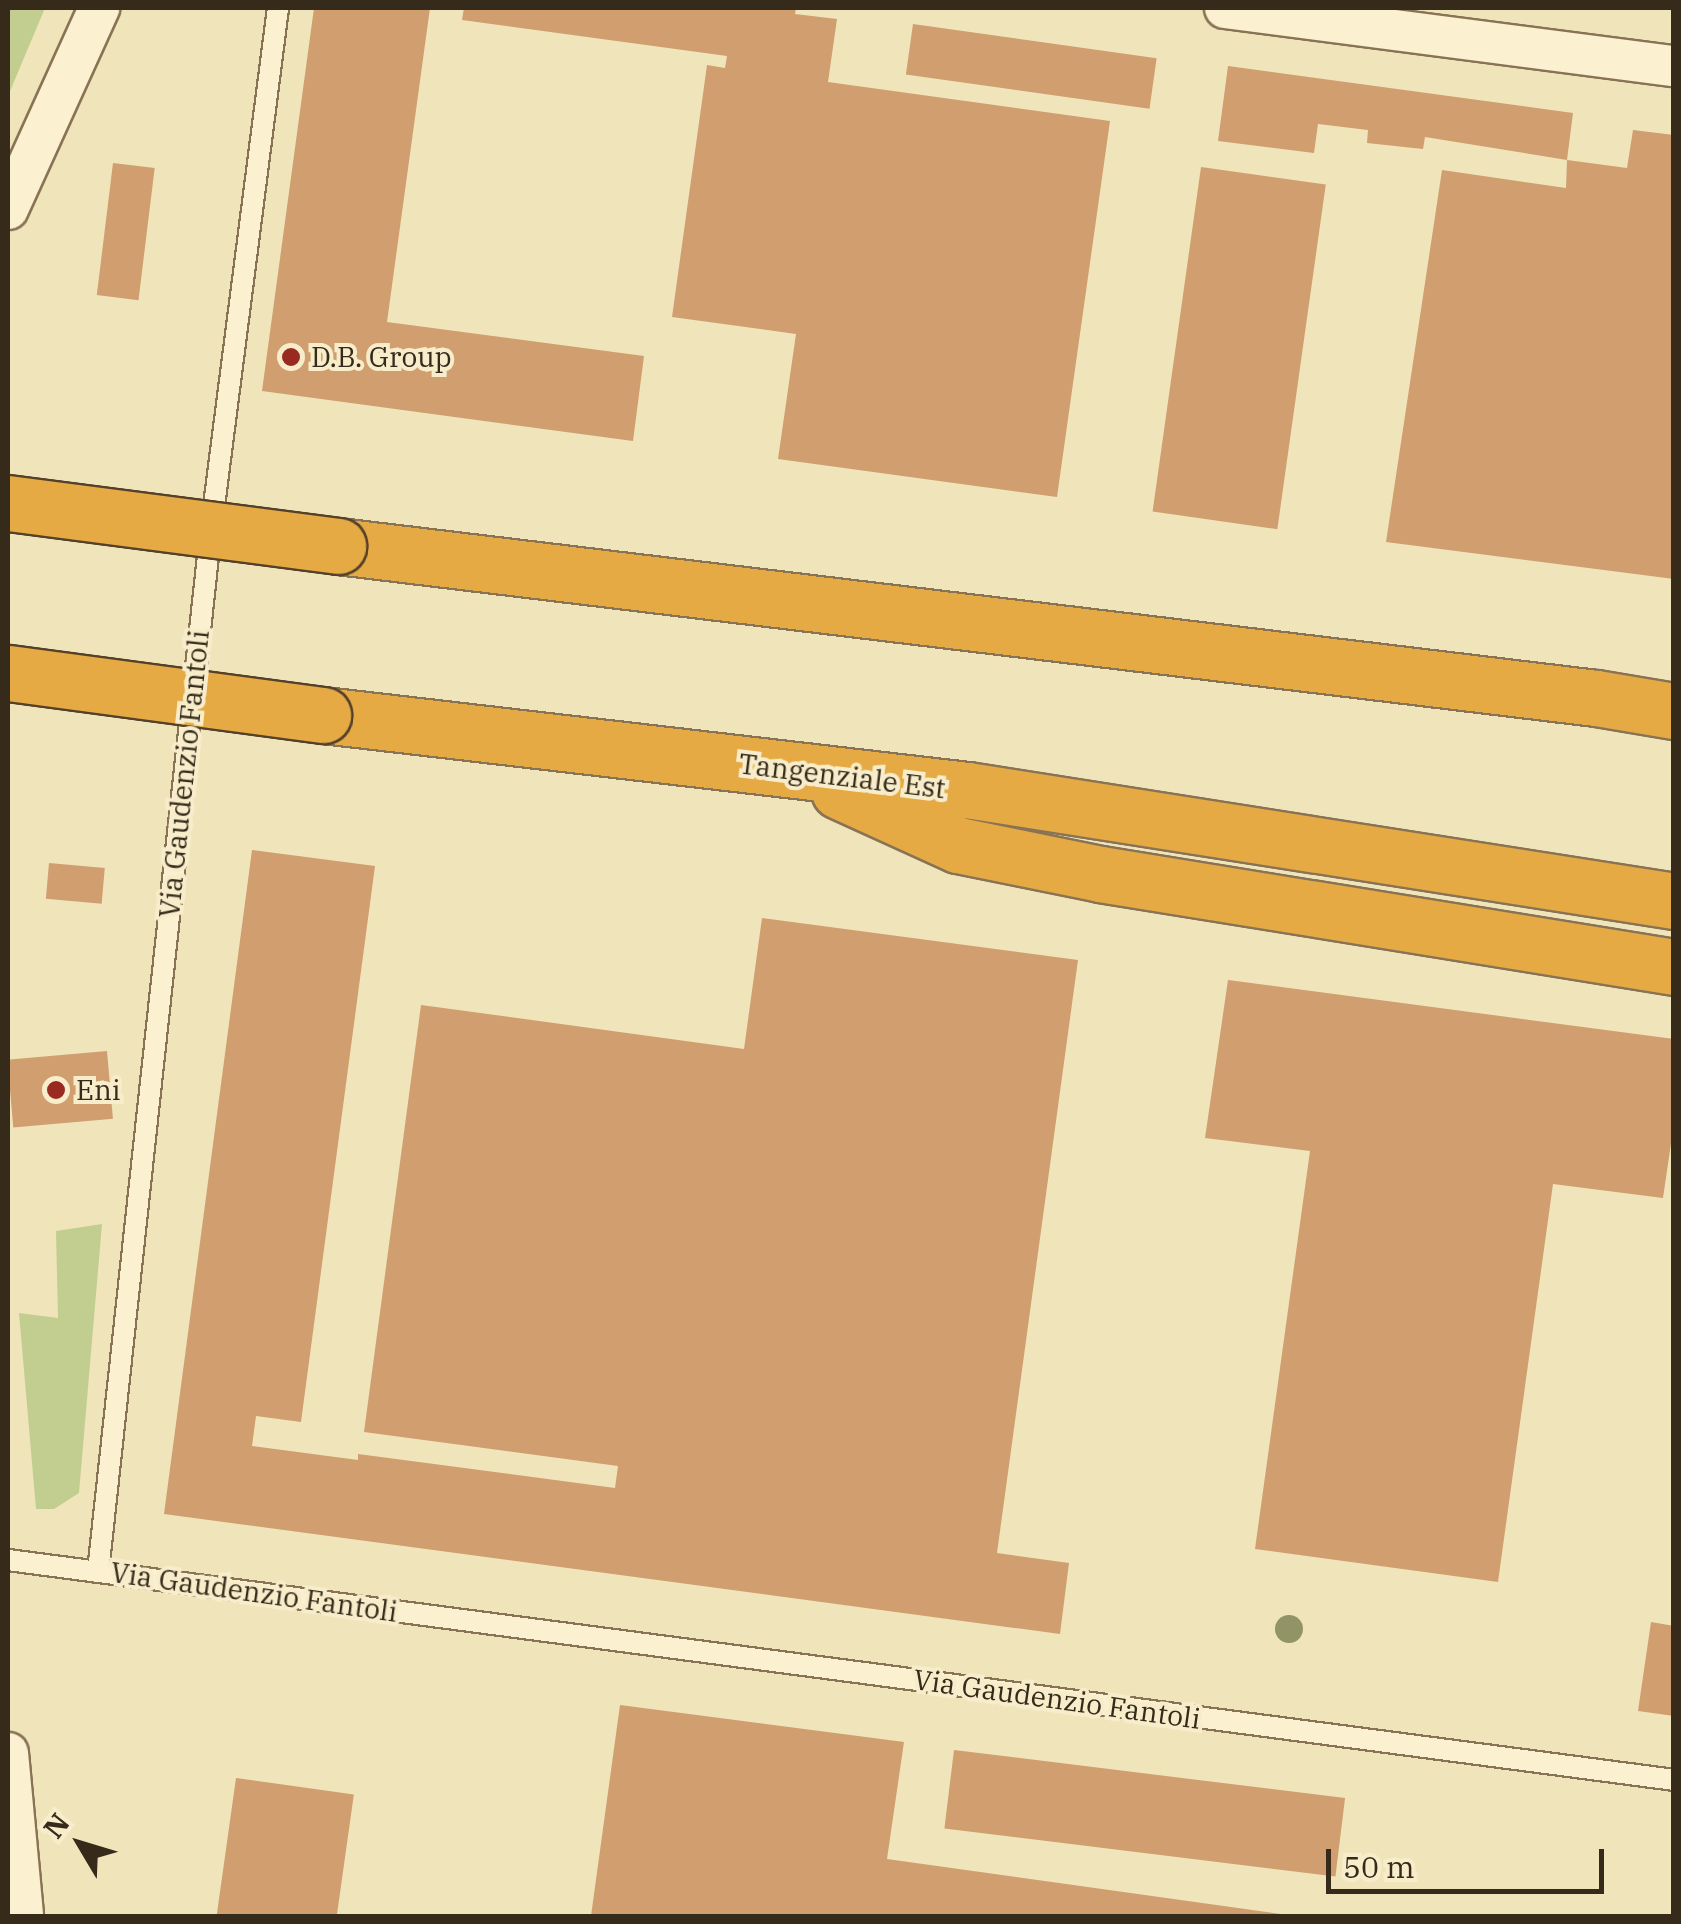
<!DOCTYPE html>
<html>
<head>
<meta charset="utf-8">
<style>
	body { margin:0 }
	#map { position:relative; width:1681px; height:1924px; overflow:hidden; background:#f0e4bb; font-family:"IBM Plex Serif",serif }
	div>[style] { position:absolute }
	[style*='--x'] { left:calc(var(--x)*1px); top:calc(var(--y)*1px); width:calc(var(--w)*1px); rotate:calc(var(--a)*1deg) }
	.green>* { inset:0; background:#c2ce8f }
	.building>* { inset:0; background:#d09e6f; transform-origin:0 0 }
	.roads { filter:drop-shadow(2px 0 #887354) drop-shadow(-2px 0 #887354) drop-shadow(0 2px #887354) drop-shadow(0 -2px #887354) }
	.service>* { height:20px; margin:-10px; padding:0 10px; transform-origin:10px; border-radius:10px; background:#fbf0cf }
	.minor>* { height:40px; margin:-20px; padding:0 20px; transform-origin:20px; border-radius:20px; background:#fbf0cf }
	.motorway>* { height:55px; margin:-27.5px; padding:0 27.5px; transform-origin:27.5px; border-radius:27.5px; background:#e6aa45 }
	.bridges { filter:drop-shadow(2px 0 #554129) drop-shadow(-2px 0 #554129) drop-shadow(0 2px #554129) drop-shadow(0 -2px #554129) }
	.motorway-bridge>* { height:55px; margin:-27.5px; padding:0 27.5px; transform-origin:27.5px; border-radius:27.5px; background:#e6aa45 }
	.trees>* { width:28px; height:28px; margin:-14px; border-radius:50%; background:#919466 }
	.dots>* { width:28px; height:28px; translate:-50% -50%; box-sizing:border-box; border:5px solid #f7edcb; border-radius:50% }
	span { translate:-50% -50%; white-space:nowrap; text-align:center; line-height:1.15; -webkit-text-stroke:8px #f7edcb; paint-order:stroke }
	.poi-label { font-size:28px; color:#362a1a }
	.left { translate:0 -50%; text-align:left }
	.street-label { font-size:28px; color:#362a1a }
	.frame { position:absolute; inset:0; border:10px solid #362a1a; pointer-events:none }
	.north { position:absolute; left:30px; top:1794px; width:100px; height:100px; -webkit-text-stroke:8px #f7edcb; paint-order:stroke; rotate:308deg; font-size:28px; font-weight:700; line-height:40px; text-align:center; color:#362a1a }
	.north::after { content:''; display:block; margin:auto; width:35px; height:45px; background:#362a1a; clip-path:polygon(50% 0,100% 100%,50% 72%,0 100%) }
	.scale { position:absolute; left:1326px; top:1849px; width:278px; height:45px; box-sizing:border-box; border:5px solid #362a1a; border-top:0; padding-left:12px; font-size:30px; line-height:35px; white-space:nowrap; color:#362a1a; -webkit-text-stroke:8px #f7edcb; paint-order:stroke }
</style>
</head>
<body>
<div id="map">
	<div class="green">
		<i style="clip-path:polygon(8px 8px,45px 8px,8px 96px)"></i>
		<i style="clip-path:polygon(102px 1224px,79px 1493px,54px 1509px,36px 1509px,19px 1313px,58px 1318px,56px 1231px)"></i>
	</div>
	<div class="building">
		<i style="clip-path:polygon(314px 8px,430px 8px,387px 322px,644px 356px,633px 441px,262px 391px)"></i>
		<i style="clip-path:polygon(464px 8px,796px 8px,795px 14px,837px 19px,828px 82px,1110px 121px,1057px 497px,778px 459px,796px 334px,672px 317px,707px 65px,725px 68px,727px 56px,462px 20px)"></i>
		<i style="left:913px;top:24px;width:246px;height:51px;rotate:8deg"></i>
		<i style="clip-path:polygon(1228px 66px,1573px 113px,1567px 160px,1425px 137px,1423px 149px,1367px 143px,1368px 130px,1318px 124px,1314px 153px,1218px 141px)"></i>
		<i style="clip-path:polygon(1633px 130px,1674px 135px,1674px 579px,1386px 542px,1442px 170px,1566px 188px,1567px 160px,1627px 168px)"></i>
		<i style="left:113px;top:163px;width:42px;height:133px;rotate:7deg"></i>
		<i style="left:1201px;top:167px;width:126px;height:348px;rotate:8deg"></i>
		<i style="clip-path:polygon(252px 850px,375px 866px,301px 1422px,256px 1416px,252px 1446px,358px 1460px,358px 1454px,615px 1488px,618px 1466px,364px 1432px,421px 1005px,744px 1049px,762px 918px,1078px 960px,997px 1553px,1069px 1563px,1060px 1634px,164px 1514px)"></i>
		<i style="left:49px;top:863px;width:56px;height:36px;rotate:5deg"></i>
		<i style="clip-path:polygon(1228px 980px,1674px 1039px,1674px 1123px,1663px 1198px,1553px 1184px,1498px 1582px,1255px 1549px,1310px 1151px,1205px 1138px)"></i>
		<i style="left:107px;top:1051px;width:68px;height:100px;rotate:85deg"></i>
		<i style="clip-path:polygon(1651px 1622px,1674px 1626px,1674px 1716px,1638px 1711px)"></i>
		<i style="clip-path:polygon(620px 1705px,904px 1742px,887px 1859px,1295px 1916px,591px 1916px)"></i>
		<i style="left:954px;top:1750px;width:394px;height:79px;rotate:7deg"></i>
		<i style="left:236px;top:1778px;width:119px;height:139px;rotate:8deg"></i>
	</div>
	<div class="roads">
		<div class="service">
			<i style="--x:8;--y:1560;--w:1680;--a:7.52"></i>
			<i style="--x:98;--y:1572;--w:1049;--a:-83.82"></i>
			<i style="--x:211;--y:529;--w:525;--a:-82.67"></i>
		</div>
		<div class="minor">
			<i style="--x:1225;--y:8;--w:453;--a:7.4"></i>
			<i style="--x:8;--y:209;--w:221;--a:-65.6"></i>
			<i style="--x:8;--y:1753;--w:164;--a:84.7"></i>
		</div>
		<div class="motorway">
			<i style="--x:338;--y:546;--w:1267;--a:6.89"></i>
			<i style="--x:1596;--y:698;--w:79;--a:9.5"></i>
			<i style="--x:323;--y:715;--w:648;--a:6.64"></i>
			<i style="--x:967;--y:790;--w:716;--a:8.92"></i>
			<i style="--x:839;--y:791;--w:131;--a:24.4"></i>
			<i style="--x:958;--y:845;--w:145;--a:11.5"></i>
			<i style="--x:1100;--y:874;--w:581;--a:9.2"></i>
		</div>
	</div>
	<div class="bridges">
		<div class="motorway-bridge">
			<i style="--x:8;--y:503;--w:333;--a:7.4"></i>
			<i style="--x:8;--y:673;--w:318;--a:7.6"></i>
		</div>
	</div>
	<div class="trees">
		<i style="left:1289px;top:1629px"></i>
	</div>
	<div class="dots">
		<i style="left:291px;top:357px;background:#9a2921"></i>
		<i style="left:56px;top:1090px;background:#9a2921"></i>
	</div>
	<div class="poi-label">
		<span class="left" style="left:311px;top:357px">D.B. Group</span>
		<span class="left" style="left:76px;top:1090px">Eni</span>
	</div>
	<div class="street-label">
		<span style="left:184px;top:774px;rotate:-84deg">Via Gaudenzio Fantoli</span>
		<span style="left:842px;top:776px;rotate:7deg">Tangenziale Est</span>
		<span style="left:254px;top:1592px;rotate:8deg">Via Gaudenzio Fantoli</span>
		<span style="left:1057px;top:1699px;rotate:8deg">Via Gaudenzio Fantoli</span>
	</div>
	<div class="frame"></div>
	<div class="north">N</div>
	<div class="scale">50 m</div>
</div>
</body>
</html>
